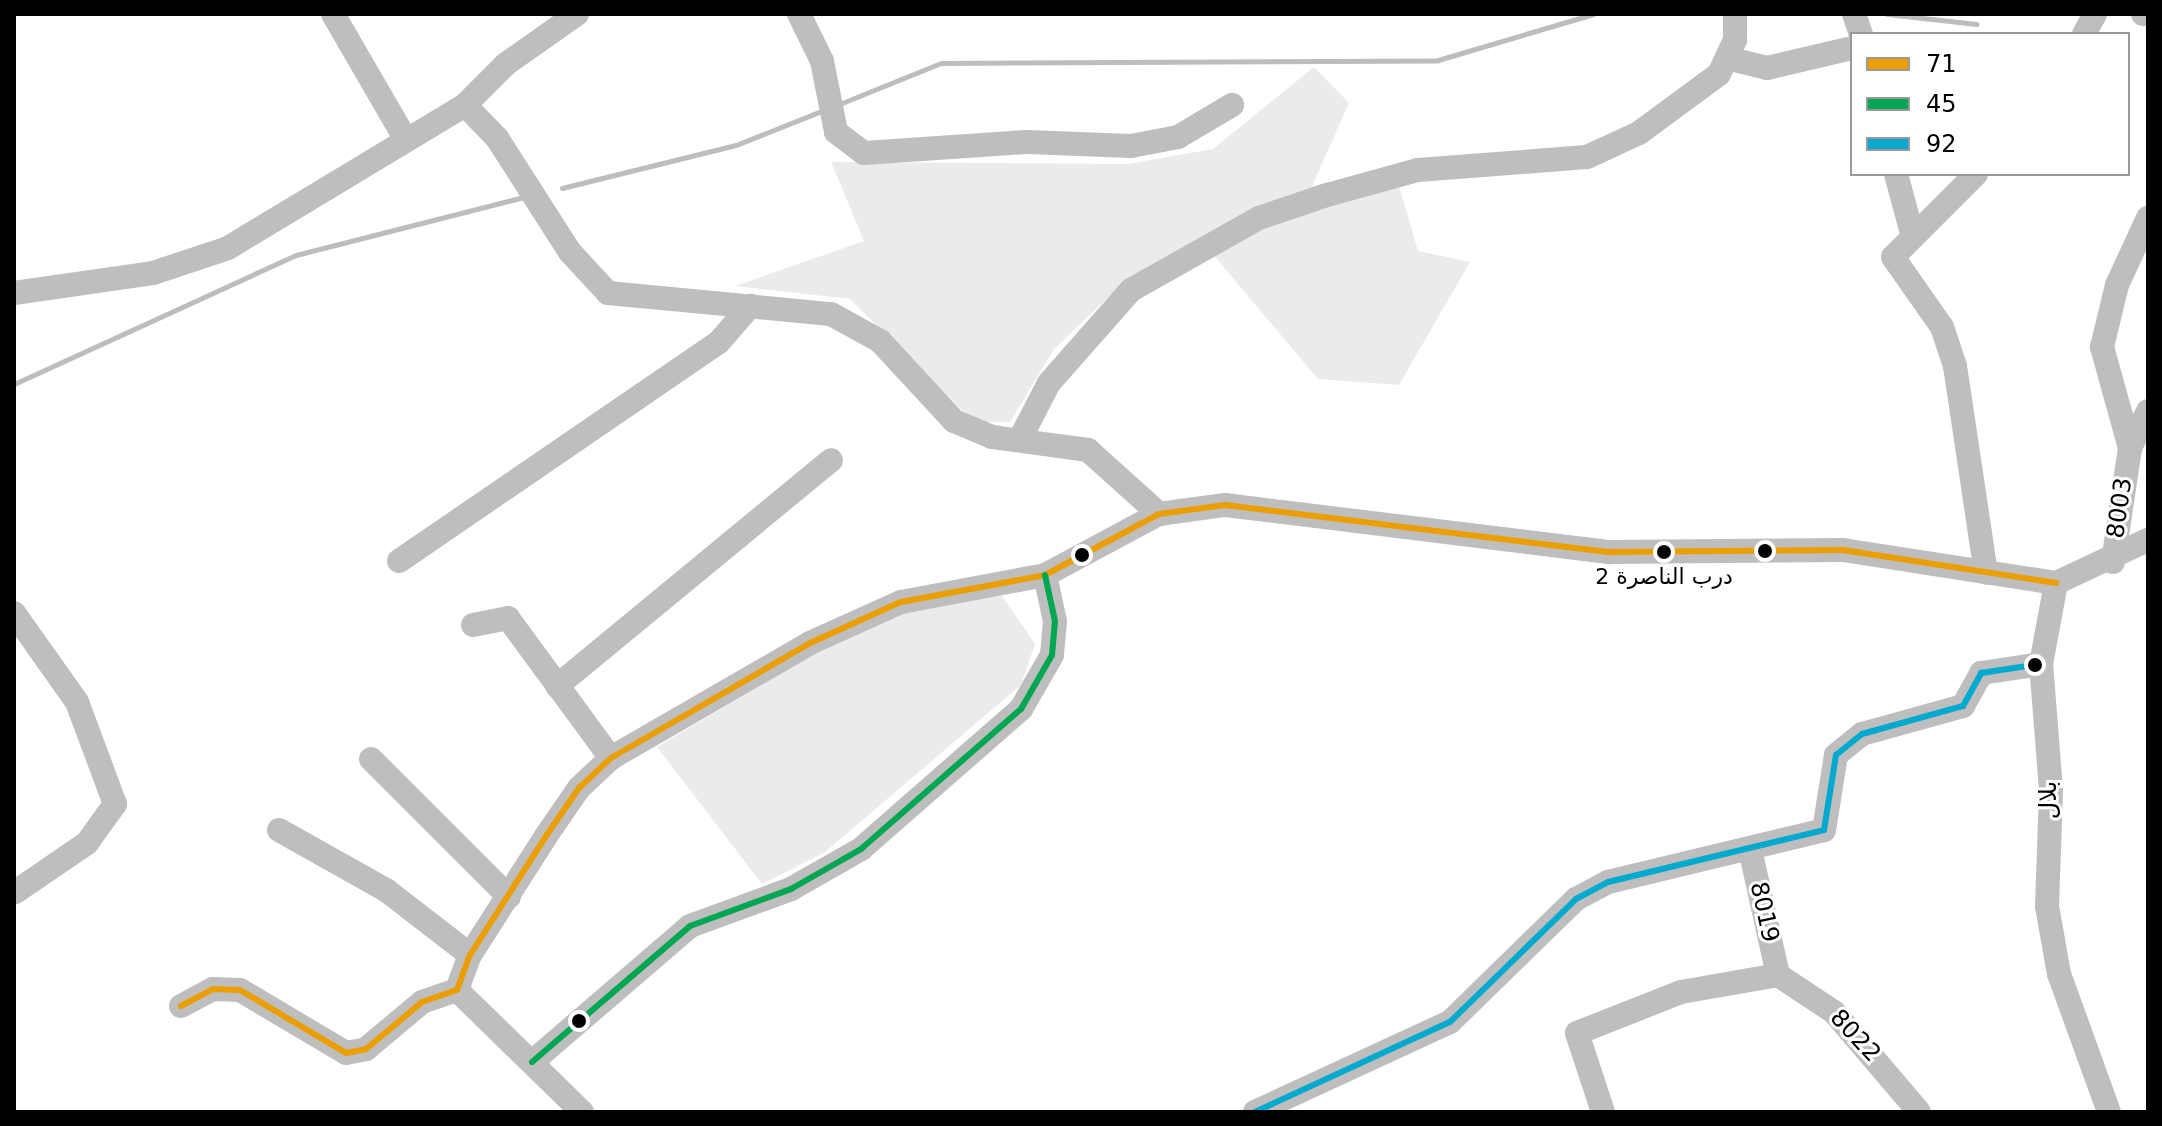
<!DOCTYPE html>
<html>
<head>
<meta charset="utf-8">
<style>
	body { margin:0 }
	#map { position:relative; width:2162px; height:1126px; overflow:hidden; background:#fff; font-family:"DejaVu Sans","Noto Naskh Arabic",sans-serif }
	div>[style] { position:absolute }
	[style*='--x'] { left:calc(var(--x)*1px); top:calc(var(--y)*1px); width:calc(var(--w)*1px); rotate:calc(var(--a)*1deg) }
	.green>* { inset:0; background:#ebebeb }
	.stream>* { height:5px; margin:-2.5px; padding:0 2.5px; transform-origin:2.5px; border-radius:2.5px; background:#bdbdbd }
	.minor>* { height:24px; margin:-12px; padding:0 12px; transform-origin:12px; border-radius:12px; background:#bebebe }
	.bus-1>* { height:6px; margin:-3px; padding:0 3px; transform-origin:3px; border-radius:3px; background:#eb9e00 }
	.bus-2>* { height:6px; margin:-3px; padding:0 3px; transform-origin:3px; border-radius:3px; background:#00a651 }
	.bus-3>* { height:6px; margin:-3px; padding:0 3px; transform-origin:3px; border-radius:3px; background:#00a9ce }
	.dots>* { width:22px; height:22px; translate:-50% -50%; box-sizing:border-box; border:4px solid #fff; border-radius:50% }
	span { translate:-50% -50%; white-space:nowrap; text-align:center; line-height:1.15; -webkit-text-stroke:6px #fff; paint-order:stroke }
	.bus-label { font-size:22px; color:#000 }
	.street-label { font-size:24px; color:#000 }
	.frame { position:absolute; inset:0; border:16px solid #000; pointer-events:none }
	.legend { position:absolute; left:1850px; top:32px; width:280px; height:144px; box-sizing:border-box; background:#fff; border:2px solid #999; margin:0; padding:10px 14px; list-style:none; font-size:24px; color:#000 }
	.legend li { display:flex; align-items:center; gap:16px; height:40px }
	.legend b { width:40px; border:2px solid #999 }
</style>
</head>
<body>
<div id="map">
	<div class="green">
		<i style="clip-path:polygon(1314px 67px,1349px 103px,1312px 186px,1399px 186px,1418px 251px,1470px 262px,1399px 385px,1318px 379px,1200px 239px,1123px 283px,1054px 349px,1010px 422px,974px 422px,850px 299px,735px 286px,864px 241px,831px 162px,1128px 164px,1213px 149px)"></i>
		<i style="clip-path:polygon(998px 590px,1035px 644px,1021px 685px,825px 852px,762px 884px,657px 747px,805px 659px,904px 612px)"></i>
	</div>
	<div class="stream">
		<i style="--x:1887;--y:14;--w:90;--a:6.4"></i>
		<i style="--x:837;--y:105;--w:112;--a:-22"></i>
		<i style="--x:941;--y:63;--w:497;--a:-0.3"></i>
		<i style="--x:1438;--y:60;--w:162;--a:-16.5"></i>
		<i style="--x:562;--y:188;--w:179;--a:-13.9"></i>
		<i style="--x:736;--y:145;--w:95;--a:-21.7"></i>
		<i style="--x:14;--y:384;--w:310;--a:-24.6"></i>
		<i style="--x:296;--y:255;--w:239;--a:-14.3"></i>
	</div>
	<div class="minor">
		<i style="--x:333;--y:14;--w:143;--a:59.9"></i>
		<i style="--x:799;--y:14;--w:52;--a:63.9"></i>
		<i style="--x:822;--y:61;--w:72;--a:78.8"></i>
		<i style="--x:836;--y:132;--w:35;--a:37"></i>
		<i style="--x:864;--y:153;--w:163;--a:-3.9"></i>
		<i style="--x:1027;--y:142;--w:104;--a:2.2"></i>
		<i style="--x:1131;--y:146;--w:48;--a:-10.8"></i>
		<i style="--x:1178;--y:137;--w:63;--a:-30.7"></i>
		<i style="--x:1854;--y:14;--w:21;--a:71"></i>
		<i style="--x:2143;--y:14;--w:5;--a:0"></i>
		<i style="--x:2084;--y:34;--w:23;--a:-61"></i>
		<i style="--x:1727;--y:58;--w:41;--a:14"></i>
		<i style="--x:1767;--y:68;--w:87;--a:-13.2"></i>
		<i style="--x:465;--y:105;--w:46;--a:45.9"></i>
		<i style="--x:497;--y:138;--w:135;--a:57.4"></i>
		<i style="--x:570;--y:252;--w:56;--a:47.2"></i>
		<i style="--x:608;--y:293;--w:224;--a:5.4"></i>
		<i style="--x:831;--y:314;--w:56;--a:28.9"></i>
		<i style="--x:880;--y:341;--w:109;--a:47.2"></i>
		<i style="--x:954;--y:421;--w:41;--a:22.8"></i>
		<i style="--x:992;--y:437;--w:97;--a:7.7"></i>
		<i style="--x:1088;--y:450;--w:96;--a:42"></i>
		<i style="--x:1896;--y:174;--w:65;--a:74.9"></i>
		<i style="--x:1976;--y:174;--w:117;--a:135"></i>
		<i style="--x:1893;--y:257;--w:85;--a:55"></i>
		<i style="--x:1942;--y:327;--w:41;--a:71.6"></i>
		<i style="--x:1955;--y:366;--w:209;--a:81.5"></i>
		<i style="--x:14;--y:293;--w:140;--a:-8.2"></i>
		<i style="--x:153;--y:273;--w:79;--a:-18.4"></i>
		<i style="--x:228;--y:248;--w:277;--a:-31.1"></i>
		<i style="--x:465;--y:105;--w:58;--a:-45"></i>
		<i style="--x:506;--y:64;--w:87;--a:-35.2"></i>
		<i style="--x:1020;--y:439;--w:63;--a:-62.6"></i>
		<i style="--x:1049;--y:383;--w:124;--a:-48.6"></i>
		<i style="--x:1131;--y:290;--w:147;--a:-29.4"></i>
		<i style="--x:1259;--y:218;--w:72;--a:-18.7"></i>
		<i style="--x:1327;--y:195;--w:94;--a:-15.4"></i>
		<i style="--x:1418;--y:170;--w:169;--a:-4.4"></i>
		<i style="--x:1587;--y:157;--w:57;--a:-24.8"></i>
		<i style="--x:1639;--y:133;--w:99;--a:-36.4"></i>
		<i style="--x:1719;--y:74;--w:38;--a:-65"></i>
		<i style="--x:1735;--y:40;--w:26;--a:-90"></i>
		<i style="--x:2130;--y:448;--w:105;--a:-105.5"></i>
		<i style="--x:2102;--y:347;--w:64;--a:-76.4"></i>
		<i style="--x:2117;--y:285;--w:74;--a:-65.2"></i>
		<i style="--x:399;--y:561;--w:388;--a:-34.4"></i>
		<i style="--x:719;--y:342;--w:48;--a:-49.3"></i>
		<i style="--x:2113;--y:562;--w:115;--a:-81.5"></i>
		<i style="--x:2130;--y:448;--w:41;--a:-64.1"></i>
		<i style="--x:14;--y:613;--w:109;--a:54.7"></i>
		<i style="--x:77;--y:702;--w:109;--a:69.6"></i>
		<i style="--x:115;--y:804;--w:48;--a:125.7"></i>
		<i style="--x:87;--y:843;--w:88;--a:145.6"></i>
		<i style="--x:473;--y:625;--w:36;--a:-11"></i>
		<i style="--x:508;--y:618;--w:174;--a:53.7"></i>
		<i style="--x:557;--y:686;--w:355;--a:-39.5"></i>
		<i style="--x:371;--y:759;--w:195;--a:45"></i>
		<i style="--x:279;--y:830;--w:123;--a:29.3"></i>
		<i style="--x:386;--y:890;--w:106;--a:37.7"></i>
		<i style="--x:1750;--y:849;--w:129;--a:77.5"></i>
		<i style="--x:457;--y:990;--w:175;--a:44.3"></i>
		<i style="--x:181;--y:1006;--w:36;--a:-28"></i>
		<i style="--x:213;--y:989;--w:27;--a:2"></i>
		<i style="--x:240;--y:990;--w:123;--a:30.7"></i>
		<i style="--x:346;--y:1053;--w:20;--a:-11"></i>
		<i style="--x:366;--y:1049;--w:73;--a:-40"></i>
		<i style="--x:422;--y:1002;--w:37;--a:-19"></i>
		<i style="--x:457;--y:990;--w:37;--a:-70"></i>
		<i style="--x:470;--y:955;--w:141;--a:-57.4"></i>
		<i style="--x:546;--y:836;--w:58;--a:-55.5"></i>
		<i style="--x:579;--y:788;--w:44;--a:-43.2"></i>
		<i style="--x:611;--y:758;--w:230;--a:-30"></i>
		<i style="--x:810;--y:643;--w:100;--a:-24.3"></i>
		<i style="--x:901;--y:602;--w:147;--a:-10.6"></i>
		<i style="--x:1045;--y:575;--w:129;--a:-28.2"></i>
		<i style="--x:1159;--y:514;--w:67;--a:-7.8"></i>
		<i style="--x:1225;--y:505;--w:388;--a:7"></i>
		<i style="--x:1610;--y:552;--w:233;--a:-0.5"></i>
		<i style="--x:1843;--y:550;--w:216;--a:8.8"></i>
		<i style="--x:532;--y:1062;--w:208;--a:-40.7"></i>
		<i style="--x:690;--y:926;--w:108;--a:-20.1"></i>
		<i style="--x:791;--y:889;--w:81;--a:-29.7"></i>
		<i style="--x:861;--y:849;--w:213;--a:-41.2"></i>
		<i style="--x:1021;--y:709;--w:62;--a:-60.1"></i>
		<i style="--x:1052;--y:655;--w:34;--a:-85"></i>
		<i style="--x:1055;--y:621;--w:47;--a:-102.3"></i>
		<i style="--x:1255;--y:1112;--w:215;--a:-24.8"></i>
		<i style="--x:1450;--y:1022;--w:176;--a:-44.3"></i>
		<i style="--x:1576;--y:899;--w:36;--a:-28"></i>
		<i style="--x:1608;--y:882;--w:222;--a:-13.5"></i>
		<i style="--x:1824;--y:830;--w:76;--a:-80.9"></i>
		<i style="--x:1836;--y:755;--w:33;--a:-39"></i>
		<i style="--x:1862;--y:734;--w:105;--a:-15.5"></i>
		<i style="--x:1963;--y:706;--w:38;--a:-61"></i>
		<i style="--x:1981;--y:673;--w:61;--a:-8.5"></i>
		<i style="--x:1603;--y:1112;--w:83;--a:-108.2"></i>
		<i style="--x:1577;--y:1033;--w:112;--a:-21.5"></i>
		<i style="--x:1681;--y:992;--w:98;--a:-9.9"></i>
		<i style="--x:1778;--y:975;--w:67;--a:33.5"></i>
		<i style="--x:1834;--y:1012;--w:131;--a:49.6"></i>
		<i style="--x:2109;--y:1112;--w:147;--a:-109.9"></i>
		<i style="--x:2059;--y:974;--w:69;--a:-100"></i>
		<i style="--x:2047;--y:906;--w:116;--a:-88"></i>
		<i style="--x:2051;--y:790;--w:126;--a:-94.5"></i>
		<i style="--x:2041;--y:664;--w:82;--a:-79.5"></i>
		<i style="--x:2056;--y:583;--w:102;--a:-25.1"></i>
	</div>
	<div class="bus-1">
		<i style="--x:181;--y:1006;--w:36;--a:-28"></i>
		<i style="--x:213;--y:989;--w:27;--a:2"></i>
		<i style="--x:240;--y:990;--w:123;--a:30.7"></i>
		<i style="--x:346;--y:1053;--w:20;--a:-11"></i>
		<i style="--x:366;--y:1049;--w:73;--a:-40"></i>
		<i style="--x:422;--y:1002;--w:37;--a:-19"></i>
		<i style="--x:457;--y:990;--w:37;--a:-70"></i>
		<i style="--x:470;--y:955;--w:141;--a:-57.4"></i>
		<i style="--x:546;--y:836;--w:58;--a:-55.5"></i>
		<i style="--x:579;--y:788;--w:44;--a:-43.2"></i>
		<i style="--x:611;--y:758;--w:230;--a:-30"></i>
		<i style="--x:810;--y:643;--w:100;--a:-24.3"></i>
		<i style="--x:901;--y:602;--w:147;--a:-10.6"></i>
		<i style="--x:1045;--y:575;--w:129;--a:-28.2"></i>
		<i style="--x:1159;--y:514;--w:67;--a:-7.8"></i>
		<i style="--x:1225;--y:505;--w:388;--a:7"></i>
		<i style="--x:1610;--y:552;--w:233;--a:-0.5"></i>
		<i style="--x:1843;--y:550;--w:216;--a:8.8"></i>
	</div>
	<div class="bus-2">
		<i style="--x:532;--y:1062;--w:208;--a:-40.7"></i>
		<i style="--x:690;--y:926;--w:108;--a:-20.1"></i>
		<i style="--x:791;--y:889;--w:81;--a:-29.7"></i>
		<i style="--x:861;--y:849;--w:213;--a:-41.2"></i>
		<i style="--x:1021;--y:709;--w:62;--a:-60.1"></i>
		<i style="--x:1052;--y:655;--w:34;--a:-85"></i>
		<i style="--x:1055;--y:621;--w:47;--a:-102.3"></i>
	</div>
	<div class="bus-3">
		<i style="--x:1255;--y:1112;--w:215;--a:-24.8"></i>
		<i style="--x:1450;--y:1022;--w:176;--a:-44.3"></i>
		<i style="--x:1576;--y:899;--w:36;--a:-28"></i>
		<i style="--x:1608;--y:882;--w:222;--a:-13.5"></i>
		<i style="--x:1824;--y:830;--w:76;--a:-80.9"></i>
		<i style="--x:1836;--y:755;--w:33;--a:-39"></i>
		<i style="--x:1862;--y:734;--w:105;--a:-15.5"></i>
		<i style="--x:1963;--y:706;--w:38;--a:-61"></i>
		<i style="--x:1981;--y:673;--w:61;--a:-8.5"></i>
	</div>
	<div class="dots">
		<i style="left:1765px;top:551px;background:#000"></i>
		<i style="left:1664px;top:552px;background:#000"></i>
		<i style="left:1082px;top:555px;background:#000"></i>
		<i style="left:2035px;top:665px;background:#000"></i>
		<i style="left:579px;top:1021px;background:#000"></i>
	</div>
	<div class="bus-label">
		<span style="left:1664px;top:577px">درب الناصرة 2</span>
	</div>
	<div class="street-label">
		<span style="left:2120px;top:508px;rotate:-82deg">8003</span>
		<span style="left:2049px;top:800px;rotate:-90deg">بلال</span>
		<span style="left:1764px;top:912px;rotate:78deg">8019</span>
		<span style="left:1855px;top:1036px;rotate:47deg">8022</span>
	</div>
	<div class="frame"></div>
	<ul class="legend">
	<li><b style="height:10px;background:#eb9e00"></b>71</li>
	<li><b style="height:10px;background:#00a651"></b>45</li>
	<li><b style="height:10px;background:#00a9ce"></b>92</li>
	</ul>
</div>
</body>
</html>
